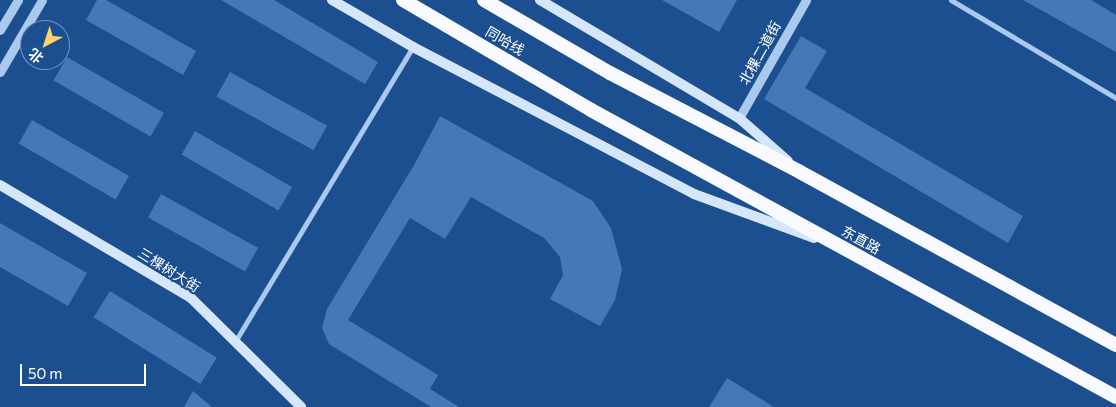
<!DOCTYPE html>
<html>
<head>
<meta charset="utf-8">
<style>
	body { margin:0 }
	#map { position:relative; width:1116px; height:407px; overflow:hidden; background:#1b4f8f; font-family:Commissioner,"Noto Sans SC",sans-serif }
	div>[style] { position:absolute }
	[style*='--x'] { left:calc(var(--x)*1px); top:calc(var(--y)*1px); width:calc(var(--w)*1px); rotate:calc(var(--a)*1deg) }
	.building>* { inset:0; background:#4478b7; transform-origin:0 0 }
	.minor>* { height:5px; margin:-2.5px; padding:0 2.5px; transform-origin:2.5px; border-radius:2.5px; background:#a9c9ee }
	.tertiary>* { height:9px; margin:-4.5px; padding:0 4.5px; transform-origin:4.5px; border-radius:4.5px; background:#a9c9ee }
	.secondary>* { height:10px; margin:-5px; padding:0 5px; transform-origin:5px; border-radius:5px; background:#d6e6fa }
	.trunk>* { height:14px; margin:-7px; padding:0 7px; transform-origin:7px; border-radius:7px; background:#f8faff }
	span { translate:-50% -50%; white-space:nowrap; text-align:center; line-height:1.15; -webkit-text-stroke:4px #1b4f8f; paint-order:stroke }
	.street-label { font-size:14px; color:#fff }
	.north { position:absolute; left:20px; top:20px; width:50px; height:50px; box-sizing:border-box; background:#1b4f8f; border:1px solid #7695bc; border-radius:50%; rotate:220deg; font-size:14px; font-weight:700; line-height:20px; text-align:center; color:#fff }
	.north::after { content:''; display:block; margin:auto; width:18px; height:22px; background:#ffd166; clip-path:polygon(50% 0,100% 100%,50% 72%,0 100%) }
	.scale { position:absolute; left:20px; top:364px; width:126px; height:22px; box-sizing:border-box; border:2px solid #fff; border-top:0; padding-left:6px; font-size:15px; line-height:18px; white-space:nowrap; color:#fff; -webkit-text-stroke:4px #1b4f8f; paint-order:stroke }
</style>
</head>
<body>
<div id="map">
	<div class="building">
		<i style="clip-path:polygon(97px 0,106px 0,196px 51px,183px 75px,86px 20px)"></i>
		<i style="clip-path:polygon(221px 0,274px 0,378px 62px,365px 84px)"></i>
		<i style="clip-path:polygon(662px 0,737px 0,719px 32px)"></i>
		<i style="clip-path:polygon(1023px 0,1091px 0,1116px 15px,1116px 52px)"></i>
		<i style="clip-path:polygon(801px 36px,827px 51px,805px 88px,1023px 216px,1008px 243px,764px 99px)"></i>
		<i style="left:67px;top:57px;width:112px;height:27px;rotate:30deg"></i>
		<i style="left:230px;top:72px;width:111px;height:28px;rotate:29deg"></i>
		<i style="clip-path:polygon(440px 116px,593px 201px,611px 228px,622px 269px,615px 300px,600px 326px,550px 299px,563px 275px,560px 257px,544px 238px,471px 197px,445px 239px,410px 218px,348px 320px,438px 375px,430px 389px,459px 407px,431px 407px,329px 344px,322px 328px,327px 309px,414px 165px)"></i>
		<i style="left:32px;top:120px;width:112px;height:27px;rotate:30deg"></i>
		<i style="left:195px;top:131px;width:112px;height:27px;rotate:30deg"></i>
		<i style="left:161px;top:194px;width:111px;height:27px;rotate:29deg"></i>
		<i style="clip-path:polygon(0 223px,87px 273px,68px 306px,0 267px)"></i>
		<i style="left:110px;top:291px;width:126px;height:31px;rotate:32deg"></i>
		<i style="clip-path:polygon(727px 378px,774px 407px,709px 407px)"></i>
		<i style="clip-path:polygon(193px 391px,212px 407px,184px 407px)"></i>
	</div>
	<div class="minor">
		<i style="--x:951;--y:0;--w:192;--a:30.7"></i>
		<i style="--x:236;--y:340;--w:342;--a:-58.9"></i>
	</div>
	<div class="tertiary">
		<i style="--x:0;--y:30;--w:35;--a:-59"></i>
		<i style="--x:0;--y:72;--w:83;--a:-59.7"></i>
		<i style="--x:739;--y:118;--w:136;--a:-60.4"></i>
	</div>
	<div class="secondary">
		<i style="--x:332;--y:0;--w:94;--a:30.1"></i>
		<i style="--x:413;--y:47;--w:317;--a:27.6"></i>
		<i style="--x:694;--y:194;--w:128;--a:20.1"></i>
		<i style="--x:540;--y:0;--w:231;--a:30.7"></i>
		<i style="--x:739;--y:118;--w:65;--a:41.3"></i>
		<i style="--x:0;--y:185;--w:222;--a:30.6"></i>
		<i style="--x:191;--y:298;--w:155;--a:44.7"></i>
	</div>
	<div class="trunk">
		<i style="--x:403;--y:0;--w:218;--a:30.3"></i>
		<i style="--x:591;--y:110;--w:598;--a:28.66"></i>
		<i style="--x:484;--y:0;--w:146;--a:30.1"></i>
		<i style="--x:610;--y:73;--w:214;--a:27.5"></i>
		<i style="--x:800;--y:172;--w:360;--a:28.7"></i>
	</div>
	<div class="street-label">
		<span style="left:505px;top:41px;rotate:30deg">同哈线</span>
		<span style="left:760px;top:53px;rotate:-61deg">北棵二道街</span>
		<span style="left:861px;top:240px;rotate:29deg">东直路</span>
		<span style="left:169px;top:270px;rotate:32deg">三棵树大街</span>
	</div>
	<div class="north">北</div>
	<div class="scale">50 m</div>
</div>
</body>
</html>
